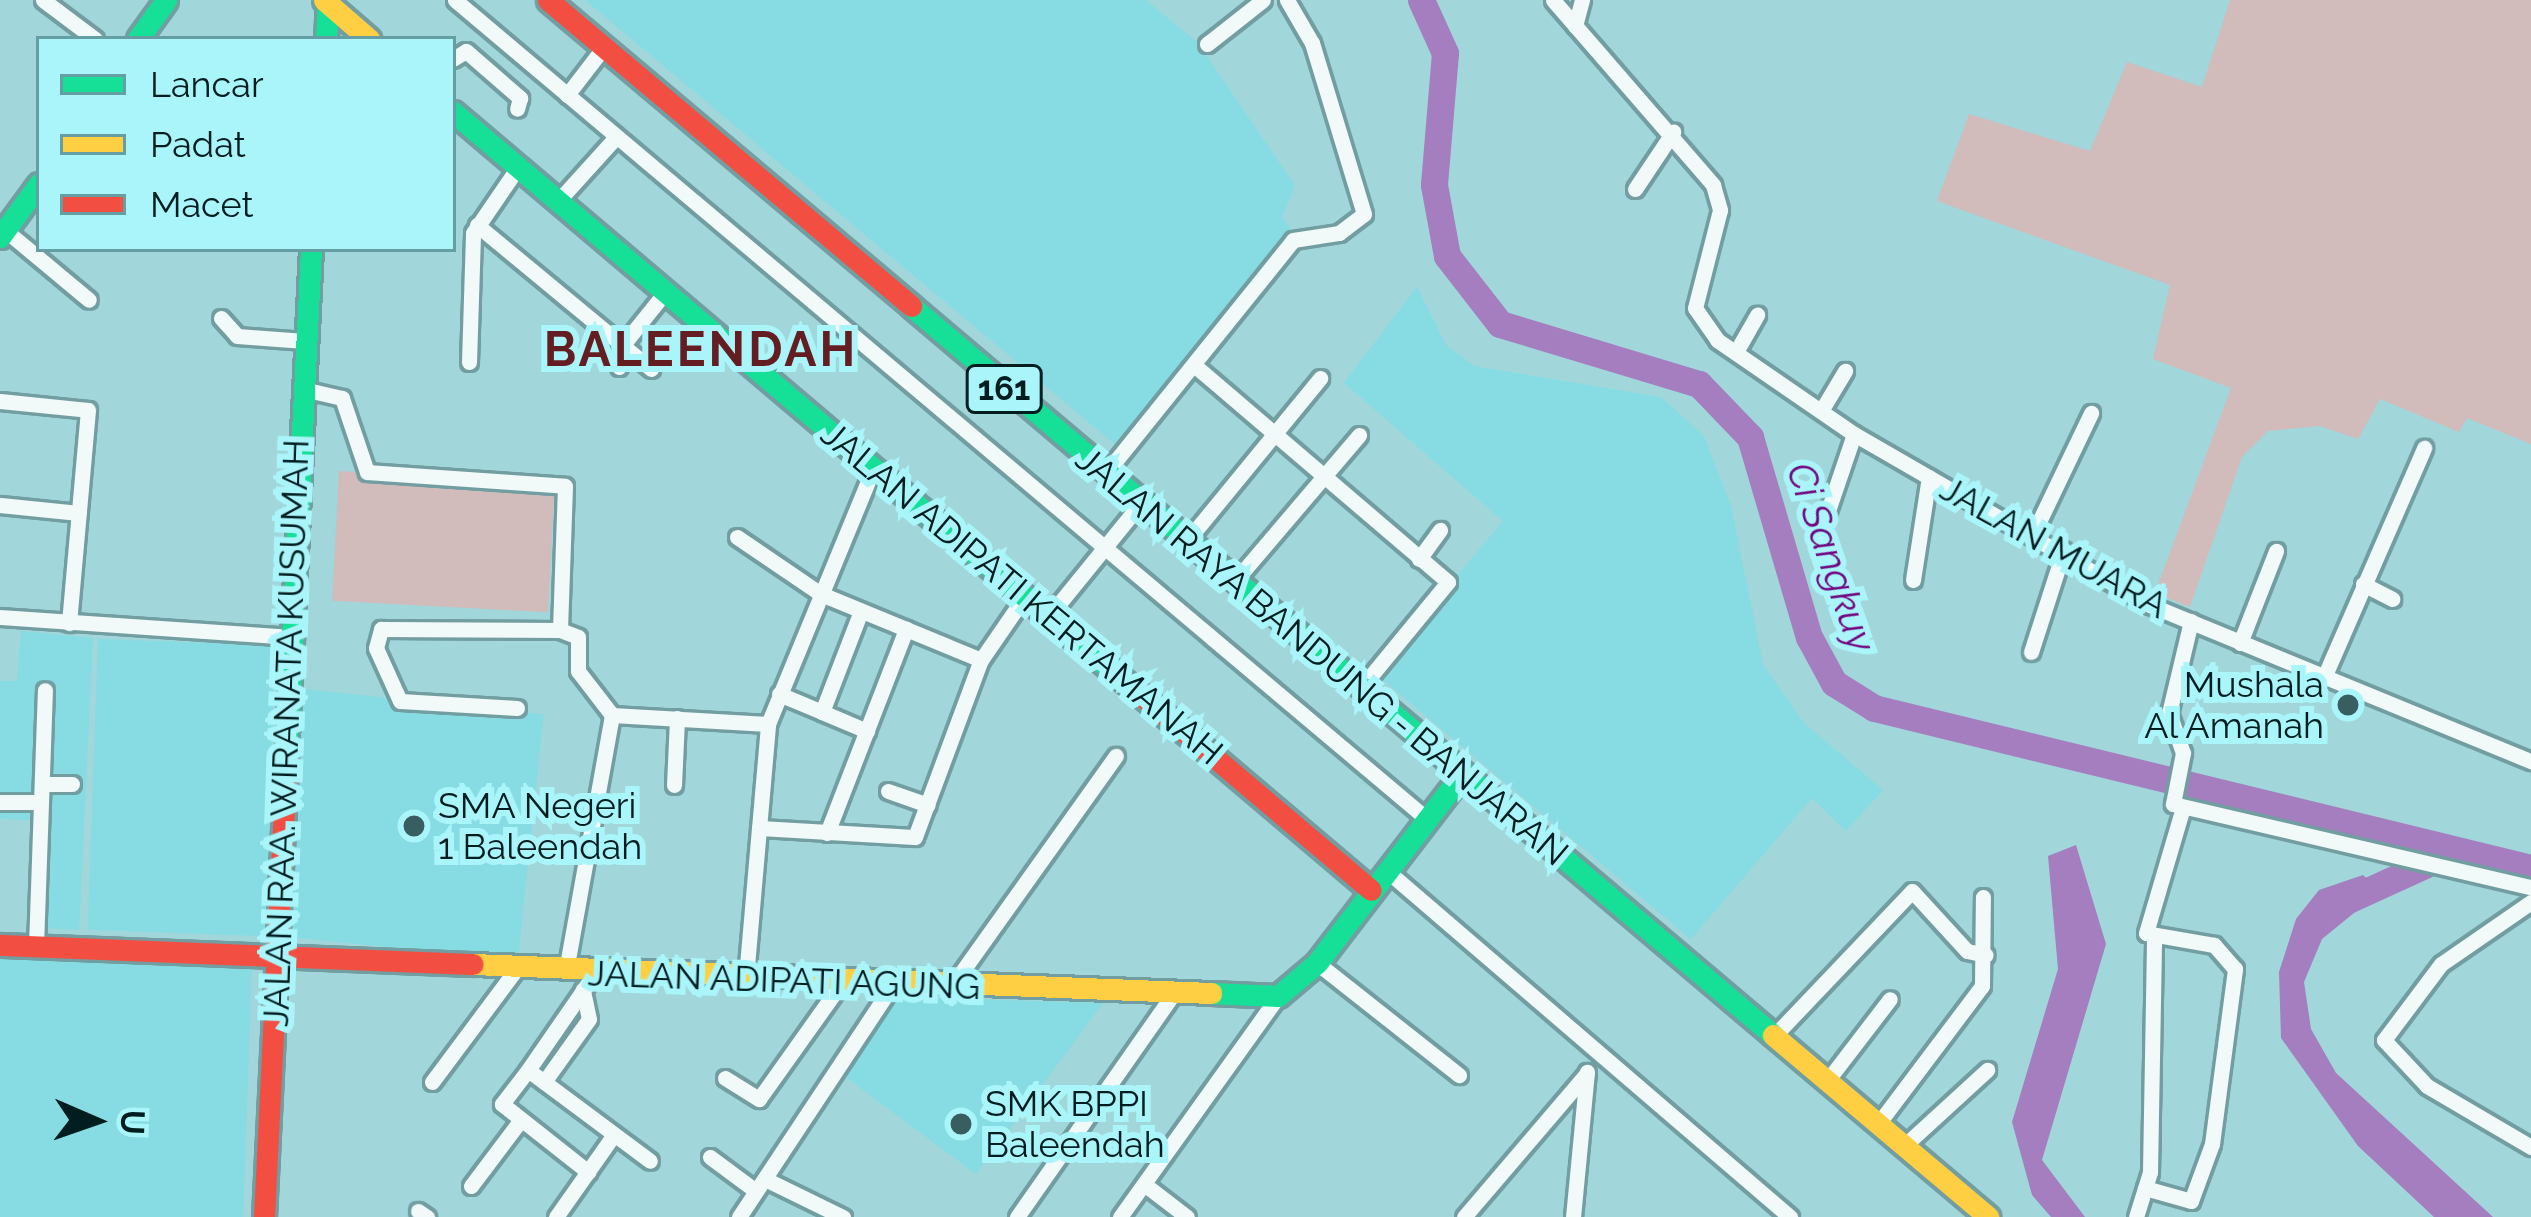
<!DOCTYPE html>
<html>
<head>
<meta charset="utf-8">
<style>
	body { margin:0 }
	#map { position:relative; width:2531px; height:1217px; overflow:hidden; background:#a1d6da; font-family:Raleway,sans-serif }
	div>[style] { position:absolute }
	[style*='--x'] { left:calc(var(--x)*1px); top:calc(var(--y)*1px); width:calc(var(--w)*1px); rotate:calc(var(--a)*1deg) }
	.built>* { inset:0; background:#86dce2; transform-origin:0 0 }
	.green>* { inset:0; background:#d1bbbb; transform-origin:0 0 }
	.water>* { inset:0; background:#a47ebe }
	.river>* { height:27px; margin:-13.5px; padding:0 13.5px; transform-origin:13.5px; border-radius:13.5px; background:#a47ebe }
	.roads { filter:drop-shadow(3px 0 #729ea1) drop-shadow(-3px 0 #729ea1) drop-shadow(0 3px #729ea1) drop-shadow(0 -3px #729ea1) }
	.street>* { height:15px; margin:-7.5px; padding:0 7.5px; transform-origin:7.5px; border-radius:7.5px; background:#f1f9f9 }
	.fast>* { height:21px; margin:-10.5px; padding:0 10.5px; transform-origin:10.5px; border-radius:10.5px; background:#16e098 }
	.slow>* { height:21px; margin:-10.5px; padding:0 10.5px; transform-origin:10.5px; border-radius:10.5px; background:#ffcf43 }
	.jam>* { height:21px; margin:-10.5px; padding:0 10.5px; transform-origin:10.5px; border-radius:10.5px; background:#f24e42 }
	.dots>* { width:33px; height:33px; translate:-50% -50%; box-sizing:border-box; border:6px solid #aaf5fa; border-radius:50% }
	span { translate:-50% -50%; white-space:nowrap; text-align:center; line-height:1.15; -webkit-text-stroke:12px #aaf5fa; paint-order:stroke }
	.shield-label span { padding:3px 9px; background:#aaf5fa; border:3px solid; border-radius:9px; -webkit-text-stroke-width:0 }
	.shield-label { font-size:33px; color:#001d20; font-weight:700 }
	.street-label { font-size:36px; color:#001d20 }
	.poi-label { font-size:36px; color:#001d20 }
	.right { translate:-100% -50%; text-align:right }
	.left { translate:0 -50%; text-align:left }
	.water-label { font-size:39px; color:#710680; font-style:italic }
	.district-label { font-size:48px; color:#641e21; font-weight:700; letter-spacing:3px }
	.legend { position:absolute; left:36px; top:36px; width:420px; height:216px; box-sizing:border-box; background:#aaf5fa; border:3px solid #669fa3; margin:0; padding:15px 21px; list-style:none; font-size:36px; color:#001d20 }
	.legend li { display:flex; align-items:center; gap:24px; height:60px }
	.legend b { width:60px; border:3px solid #669fa3 }
	.north { position:absolute; left:36px; top:1061px; width:120px; height:120px; -webkit-text-stroke:9px #aaf5fa; paint-order:stroke; rotate:92deg; font-size:33px; font-weight:700; line-height:48px; text-align:center; color:#001d20 }
	.north::after { content:''; display:block; margin:auto; width:42px; height:54px; background:#001d20; clip-path:polygon(50% 0,100% 100%,50% 72%,0 100%) }
</style>
</head>
<body>
<div id="map">
	<div class="built">
		<i style="clip-path:polygon(585px 0,1146px 0,1198px 43px,1295px 186px,1282px 217px,1296px 236px,1124px 452px)"></i>
		<i style="clip-path:polygon(1417px 287px,1446px 345px,1474px 366px,1661px 397px,1704px 436px,1731px 506px,1763px 665px,1804px 723px,1883px 790px,1846px 831px,1812px 798px,1691px 939px,1375px 673px,1503px 521px,1344px 383px)"></i>
		<i style="clip-path:polygon(21px 631px,93px 638px,79px 930px,27px 927px,33px 820px,0 819px,0 681px,17px 681px)"></i>
		<i style="left:98px;top:639px;width:178px;height:291px;rotate:2deg"></i>
		<i style="left:304px;top:689px;width:241px;height:248px;rotate:6deg"></i>
		<i style="left:0;top:956px;width:252px;height:261px;rotate:2deg"></i>
		<i style="clip-path:polygon(889px 997px,1103px 1003px,976px 1174px,840px 1073px)"></i>
	</div>
	<div class="green">
		<i style="clip-path:polygon(2230px 0,2531px 0,2531px 444px,2467px 418px,2459px 432px,2380px 399px,2358px 439px,2320px 426px,2268px 431px,2242px 457px,2190px 607px,2155px 593px,2231px 388px,2153px 359px,2170px 285px,1937px 201px,1969px 114px,2090px 151px,2127px 62px,2202px 87px)"></i>
		<i style="left:339px;top:471px;width:216px;height:130px;rotate:3deg"></i>
	</div>
	<div class="water">
		<i style="clip-path:polygon(2076px 845px,2106px 944px,2042px 1160px,2085px 1217px,2051px 1217px,2032px 1195px,2012px 1122px,2058px 969px,2048px 856px)"></i>
		<i style="clip-path:polygon(2363px 875px,2381px 891px,2322px 939px,2304px 982px,2311px 1029px,2336px 1073px,2493px 1217px,2434px 1217px,2358px 1146px,2281px 1038px,2279px 972px,2296px 919px,2319px 890px)"></i>
	</div>
	<div class="river">
		<i style="--x:1421;--y:0;--w:58;--a:65.6"></i>
		<i style="--x:1445;--y:53;--w:132;--a:94.8"></i>
		<i style="--x:1434;--y:185;--w:72;--a:79.6"></i>
		<i style="--x:1447;--y:256;--w:86;--a:52.1"></i>
		<i style="--x:1500;--y:324;--w:208;--a:16.8"></i>
		<i style="--x:1699;--y:384;--w:74;--a:46.1"></i>
		<i style="--x:1750;--y:437;--w:209;--a:73.6"></i>
		<i style="--x:1809;--y:637;--w:52;--a:61.5"></i>
		<i style="--x:1834;--y:683;--w:47;--a:32"></i>
		<i style="--x:1874;--y:708;--w:676;--a:13.69"></i>
		<i style="--x:2348;--y:900;--w:115;--a:-24.6"></i>
	</div>
	<div class="roads">
		<div class="street">
			<i style="--x:43;--y:0;--w:65;--a:36.9"></i>
			<i style="--x:455;--y:0;--w:1271;--a:40.12"></i>
			<i style="--x:1553;--y:0;--w:245;--a:49.1"></i>
			<i style="--x:1713;--y:185;--w:26;--a:74"></i>
			<i style="--x:1720;--y:210;--w:101;--a:104.3"></i>
			<i style="--x:1695;--y:308;--w:39;--a:55"></i>
			<i style="--x:1717;--y:340;--w:166;--a:34.5"></i>
			<i style="--x:1854;--y:434;--w:342;--a:30"></i>
			<i style="--x:2150;--y:605;--w:412;--a:22.3"></i>
			<i style="--x:1575;--y:26;--w:27;--a:-75"></i>
			<i style="--x:1207;--y:44;--w:71;--a:-38.2"></i>
			<i style="--x:453;--y:59;--w:15;--a:-32"></i>
			<i style="--x:466;--y:51;--w:72;--a:41"></i>
			<i style="--x:520;--y:98;--w:11;--a:105"></i>
			<i style="--x:567;--y:95;--w:61;--a:-52.4"></i>
			<i style="--x:1635;--y:189;--w:69;--a:-56.3"></i>
			<i style="--x:559;--y:200;--w:84;--a:-47.9"></i>
			<i style="--x:477;--y:225;--w:226;--a:39.6"></i>
			<i style="--x:5;--y:230;--w:109;--a:39.8"></i>
			<i style="--x:221;--y:318;--w:24;--a:48"></i>
			<i style="--x:237;--y:336;--w:68;--a:4.2"></i>
			<i style="--x:1736;--y:352;--w:43;--a:-60.4"></i>
			<i style="--x:469;--y:362;--w:129;--a:-88.2"></i>
			<i style="--x:473;--y:233;--w:80;--a:-55.7"></i>
			<i style="--x:1194;--y:365;--w:334;--a:40.5"></i>
			<i style="--x:1448;--y:582;--w:137;--a:129.4"></i>
			<i style="--x:619;--y:367;--w:21;--a:-82"></i>
			<i style="--x:622;--y:346;--w:70;--a:-51.3"></i>
			<i style="--x:303;--y:389;--w:40;--a:13"></i>
			<i style="--x:342;--y:398;--w:78;--a:71.3"></i>
			<i style="--x:367;--y:472;--w:198;--a:4"></i>
			<i style="--x:565;--y:486;--w:144;--a:92"></i>
			<i style="--x:560;--y:630;--w:19;--a:21"></i>
			<i style="--x:578;--y:637;--w:34;--a:90"></i>
			<i style="--x:578;--y:671;--w:56;--a:52.3"></i>
			<i style="--x:612;--y:715;--w:260;--a:100.2"></i>
			<i style="--x:0;--y:401;--w:88;--a:5.8"></i>
			<i style="--x:88;--y:410;--w:214;--a:95.1"></i>
			<i style="--x:1821;--y:411;--w:47;--a:-59"></i>
			<i style="--x:1105;--y:474;--w:300;--a:-51.2"></i>
			<i style="--x:1293;--y:240;--w:47;--a:-8.7"></i>
			<i style="--x:1339;--y:233;--w:31;--a:-37"></i>
			<i style="--x:1364;--y:214;--w:179;--a:-106.9"></i>
			<i style="--x:1312;--y:43;--w:50;--a:-120.2"></i>
			<i style="--x:0;--y:505;--w:79;--a:5.8"></i>
			<i style="--x:2035;--y:530;--w:130;--a:-64.4"></i>
			<i style="--x:737;--y:537;--w:102;--a:34.2"></i>
			<i style="--x:821;--y:594;--w:173;--a:22.4"></i>
			<i style="--x:1818;--y:540;--w:112;--a:-71.2"></i>
			<i style="--x:1186;--y:542;--w:212;--a:-50.7"></i>
			<i style="--x:1419;--y:559;--w:36;--a:-54"></i>
			<i style="--x:1913;--y:580;--w:104;--a:-81.2"></i>
			<i style="--x:1234;--y:582;--w:193;--a:-49.6"></i>
			<i style="--x:2363;--y:584;--w:33;--a:27"></i>
			<i style="--x:1049;--y:616;--w:144;--a:-50.9"></i>
			<i style="--x:0;--y:617;--w:296;--a:3.9"></i>
			<i style="--x:2191;--y:621;--w:95;--a:103.4"></i>
			<i style="--x:2169;--y:713;--w:42;--a:70.7"></i>
			<i style="--x:2183;--y:753;--w:52;--a:101.1"></i>
			<i style="--x:2173;--y:804;--w:367;--a:13.1"></i>
			<i style="--x:2240;--y:643;--w:99;--a:-68.6"></i>
			<i style="--x:2031;--y:652;--w:107;--a:-72.1"></i>
			<i style="--x:2325;--y:675;--w:248;--a:-66.4"></i>
			<i style="--x:779;--y:694;--w:47;--a:22.7"></i>
			<i style="--x:822;--y:712;--w:108;--a:-68.9"></i>
			<i style="--x:517;--y:708;--w:117;--a:-176.6"></i>
			<i style="--x:400;--y:701;--w:58;--a:-114.4"></i>
			<i style="--x:376;--y:648;--w:20;--a:-75"></i>
			<i style="--x:381;--y:629;--w:179;--a:0.3"></i>
			<i style="--x:822;--y:712;--w:49;--a:22.9"></i>
			<i style="--x:612;--y:715;--w:156;--a:3.3"></i>
			<i style="--x:42;--y:784;--w:30;--a:0"></i>
			<i style="--x:674;--y:785;--w:67;--a:-87.4"></i>
			<i style="--x:888;--y:791;--w:42;--a:19.3"></i>
			<i style="--x:0;--y:802;--w:41;--a:0"></i>
			<i style="--x:759;--y:828;--w:156;--a:3.3"></i>
			<i style="--x:915;--y:837;--w:189;--a:-69.6"></i>
			<i style="--x:981;--y:660;--w:78;--a:-55.5"></i>
			<i style="--x:827;--y:833;--w:219;--a:-68.8"></i>
			<i style="--x:1386;--y:870;--w:533;--a:40.66"></i>
			<i style="--x:2531;--y:902;--w:109;--a:145.4"></i>
			<i style="--x:2441;--y:964;--w:95;--a:126.9"></i>
			<i style="--x:2384;--y:1040;--w:63;--a:46.9"></i>
			<i style="--x:2427;--y:1086;--w:121;--a:30.4"></i>
			<i style="--x:36;--y:946;--w:256;--a:-88"></i>
			<i style="--x:1317;--y:963;--w:181;--a:38.3"></i>
			<i style="--x:595;--y:973;--w:118;--a:124.6"></i>
			<i style="--x:528;--y:1070;--w:152;--a:36.7"></i>
			<i style="--x:746;--y:977;--w:254;--a:-85"></i>
			<i style="--x:768;--y:724;--w:278;--a:-67.6"></i>
			<i style="--x:951;--y:987;--w:284;--a:-54.5"></i>
			<i style="--x:1774;--y:1036;--w:200;--a:-46.4"></i>
			<i style="--x:1912;--y:891;--w:81;--a:47.5"></i>
			<i style="--x:1967;--y:951;--w:19;--a:12"></i>
			<i style="--x:528;--y:1070;--w:43;--a:127.4"></i>
			<i style="--x:502;--y:1104;--w:110;--a:38.3"></i>
			<i style="--x:725;--y:1078;--w:40;--a:32"></i>
			<i style="--x:759;--y:1099;--w:145;--a:-54.6"></i>
			<i style="--x:1827;--y:1081;--w:103;--a:-52.5"></i>
			<i style="--x:432;--y:1082;--w:142;--a:-53.3"></i>
			<i style="--x:544;--y:1082;--w:77;--a:-54.5"></i>
			<i style="--x:589;--y:1019;--w:30;--a:-102"></i>
			<i style="--x:1878;--y:1124;--w:173;--a:-53"></i>
			<i style="--x:1982;--y:986;--w:89;--a:-89.4"></i>
			<i style="--x:1904;--y:1146;--w:113;--a:-42.5"></i>
			<i style="--x:710;--y:1157;--w:57;--a:36.5"></i>
			<i style="--x:765;--y:1179;--w:87;--a:26"></i>
			<i style="--x:1144;--y:1184;--w:54;--a:37.5"></i>
			<i style="--x:471;--y:1186;--w:81;--a:-53"></i>
			<i style="--x:2145;--y:1188;--w:48;--a:15.8"></i>
			<i style="--x:2191;--y:1201;--w:61;--a:-69.8"></i>
			<i style="--x:2212;--y:1144;--w:177;--a:-82.5"></i>
			<i style="--x:2235;--y:969;--w:32;--a:-131"></i>
			<i style="--x:2214;--y:945;--w:69;--a:-170"></i>
			<i style="--x:2146;--y:933;--w:131;--a:-73.6"></i>
			<i style="--x:418;--y:1211;--w:11;--a:34"></i>
			<i style="--x:556;--y:1217;--w:99;--a:-54.9"></i>
			<i style="--x:739;--y:1217;--w:279;--a:-56.5"></i>
			<i style="--x:1017;--y:1217;--w:270;--a:-55"></i>
			<i style="--x:1120;--y:1217;--w:272;--a:-54.4"></i>
			<i style="--x:1464;--y:1217;--w:189;--a:-49.5"></i>
			<i style="--x:1573;--y:1217;--w:146;--a:-84.5"></i>
			<i style="--x:2136;--y:1217;--w:47;--a:-72.7"></i>
			<i style="--x:2150;--y:1172;--w:237;--a:-89"></i>
		</div>
		<div class="fast">
			<i style="--x:138;--y:39;--w:48;--a:-54.3"></i>
			<i style="--x:326;--y:39;--w:36;--a:-87"></i>
			<i style="--x:453;--y:112;--w:894;--a:40.28"></i>
			<i style="--x:0;--y:237;--w:66;--a:-53.7"></i>
			<i style="--x:911;--y:306;--w:1129;--a:40.22"></i>
			<i style="--x:286;--y:760;--w:512;--a:-87.2"></i>
			<i style="--x:1211;--y:993;--w:67;--a:2.6"></i>
			<i style="--x:1278;--y:996;--w:51;--a:-40.2"></i>
			<i style="--x:1317;--y:963;--w:240;--a:-52.5"></i>
		</div>
		<div class="slow">
			<i style="--x:324;--y:0;--w:60;--a:40.9"></i>
			<i style="--x:473;--y:964;--w:739;--a:2.25"></i>
			<i style="--x:1773;--y:1035;--w:282;--a:40.2"></i>
		</div>
		<div class="jam">
			<i style="--x:548;--y:0;--w:475;--a:40.1"></i>
			<i style="--x:1135;--y:690;--w:309;--a:40.3"></i>
			<i style="--x:0;--y:945;--w:473;--a:2.3"></i>
			<i style="--x:264;--y:1217;--w:458;--a:-87.2"></i>
		</div>
	</div>
	<div class="dots">
		<i style="left:2348px;top:705px;background:#385e61"></i>
		<i style="left:414px;top:826px;background:#385e61"></i>
		<i style="left:961px;top:1124px;background:#385e61"></i>
	</div>
	<div class="shield-label">
		<span style="left:1004px;top:389px">161</span>
	</div>
	<div class="street-label">
		<span style="left:2054px;top:547px;rotate:29deg">JALAN MUARA</span>
		<span style="left:1022px;top:593px;rotate:40deg">JALAN ADIPATI KERTAMANAH</span>
		<span style="left:1322px;top:656px;rotate:40deg">JALAN RAYA BANDUNG - BANJARAN</span>
		<span style="left:286px;top:733px;rotate:-88deg">JALAN RAA. WIRANATA KUSUMAH</span>
		<span style="left:784px;top:980px;rotate:2deg">JALAN ADIPATI AGUNG</span>
	</div>
	<div class="poi-label">
		<span class="right" style="left:2324px;top:705px">Mushala<br>Al Amanah</span>
		<span class="left" style="left:438px;top:826px">SMA Negeri<br>1 Baleendah</span>
		<span class="left" style="left:985px;top:1124px">SMK BPPI<br>Baleendah</span>
	</div>
	<div class="water-label">
		<span style="left:1831px;top:557px;rotate:71deg">Ci Sangkuy</span>
	</div>
	<div class="district-label">
		<span style="left:701px;top:350px">BALEENDAH</span>
	</div>
	<ul class="legend">
	<li><b style="height:15px;background:#16e098"></b>Lancar</li>
	<li><b style="height:15px;background:#ffcf43"></b>Padat</li>
	<li><b style="height:15px;background:#f24e42"></b>Macet</li>
	</ul>
	<div class="north">U</div>
</div>
</body>
</html>
